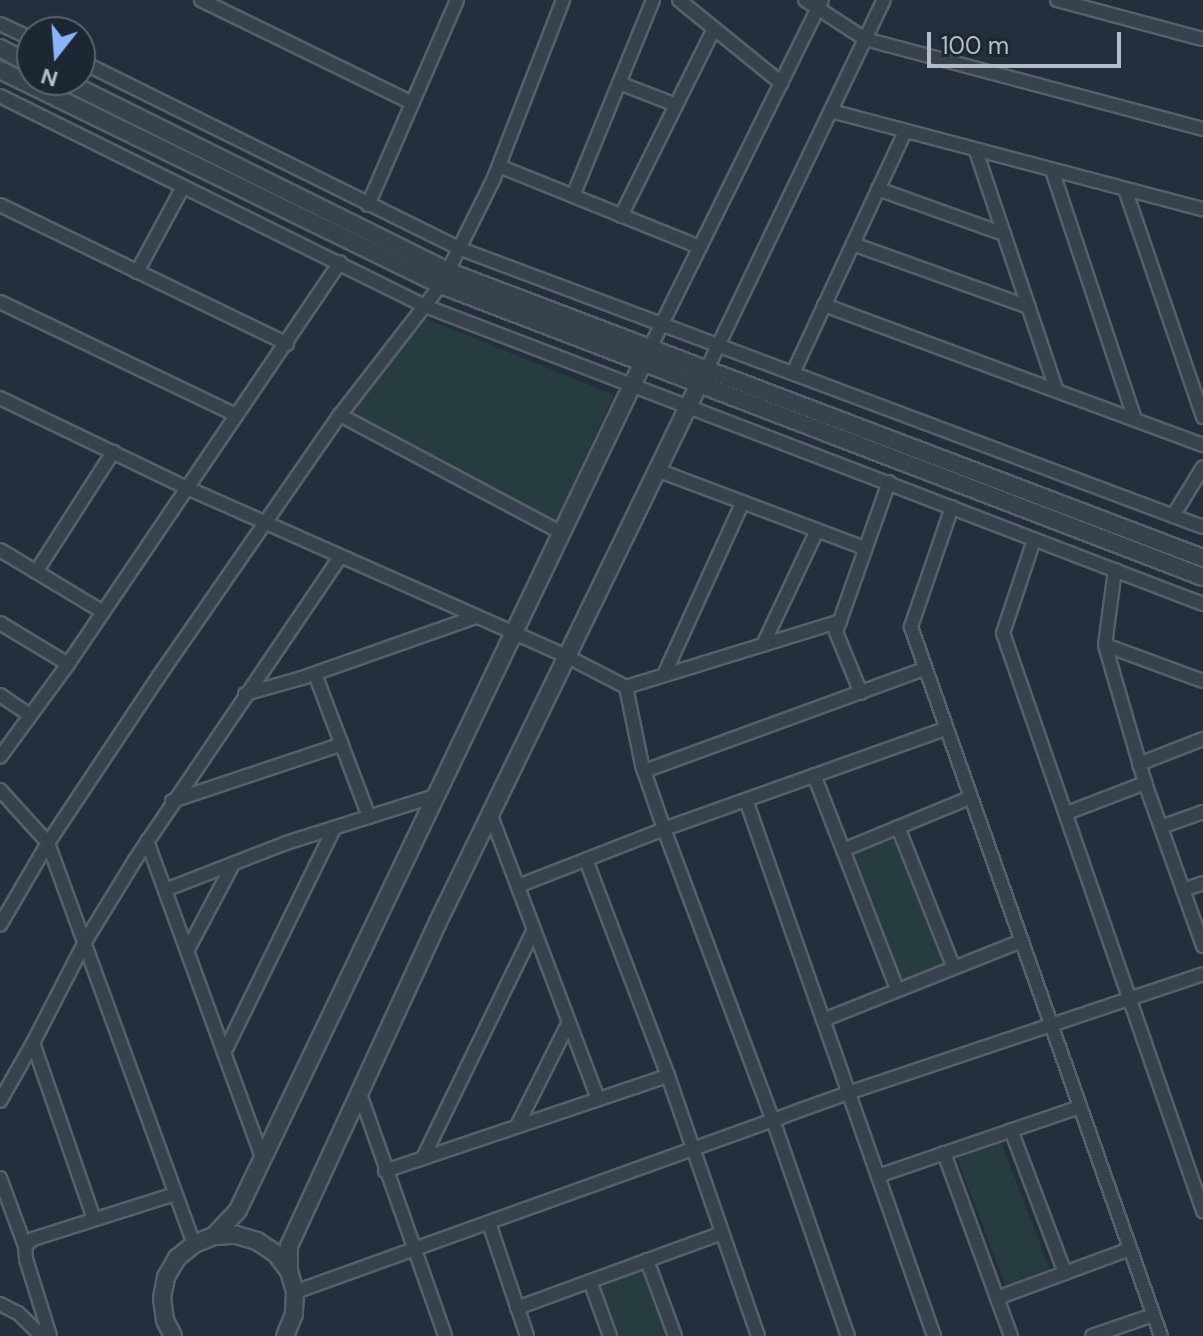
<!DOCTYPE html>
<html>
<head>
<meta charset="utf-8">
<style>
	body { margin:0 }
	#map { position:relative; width:1203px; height:1336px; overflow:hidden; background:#242f3e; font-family:"DM Sans",sans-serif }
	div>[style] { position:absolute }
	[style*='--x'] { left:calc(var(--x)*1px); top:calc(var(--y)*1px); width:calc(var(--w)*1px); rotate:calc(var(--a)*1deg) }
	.green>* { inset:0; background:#263c3f; transform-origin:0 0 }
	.roads { filter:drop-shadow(2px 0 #565f6c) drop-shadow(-2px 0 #565f6c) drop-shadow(0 2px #565f6c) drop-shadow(0 -2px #565f6c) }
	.minor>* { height:12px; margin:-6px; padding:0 6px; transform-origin:6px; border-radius:6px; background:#38414e }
	.tertiary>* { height:16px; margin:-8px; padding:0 8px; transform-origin:8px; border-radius:8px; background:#38414e }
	span { translate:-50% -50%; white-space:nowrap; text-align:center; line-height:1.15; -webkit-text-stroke:7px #1d2633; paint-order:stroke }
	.north { position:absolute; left:16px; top:16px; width:80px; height:80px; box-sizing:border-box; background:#1d2633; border:2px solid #59626f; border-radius:50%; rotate:197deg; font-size:22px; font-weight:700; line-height:32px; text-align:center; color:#b4bcc9 }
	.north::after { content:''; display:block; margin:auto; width:28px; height:36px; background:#8ab4f8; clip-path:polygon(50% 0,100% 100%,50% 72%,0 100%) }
	.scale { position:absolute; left:927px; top:32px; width:194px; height:36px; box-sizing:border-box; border:4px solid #b4bcc9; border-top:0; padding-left:10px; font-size:24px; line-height:28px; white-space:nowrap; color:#b4bcc9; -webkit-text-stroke:6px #1d2633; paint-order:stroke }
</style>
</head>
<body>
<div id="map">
	<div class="green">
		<i style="clip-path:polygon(424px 318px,614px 395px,555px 523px,352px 413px)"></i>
		<i style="left:894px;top:838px;width:135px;height:46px;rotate:69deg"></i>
		<i style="left:1001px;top:1142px;width:136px;height:47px;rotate:69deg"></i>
		<i style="clip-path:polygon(642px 1269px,668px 1336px,616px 1336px,597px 1286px)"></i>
	</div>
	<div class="roads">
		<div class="minor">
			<i style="--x:201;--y:0;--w:235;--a:26"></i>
			<i style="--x:679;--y:0;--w:132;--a:39.1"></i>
			<i style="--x:805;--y:0;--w:72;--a:33"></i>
			<i style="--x:865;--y:39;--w:350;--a:14.9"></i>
			<i style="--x:1057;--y:0;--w:151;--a:15"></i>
			<i style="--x:0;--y:24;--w:35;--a:25"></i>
			<i style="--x:80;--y:61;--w:422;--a:26.3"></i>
			<i style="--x:458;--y:248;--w:796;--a:20.53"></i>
			<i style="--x:619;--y:83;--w:61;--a:21.1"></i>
			<i style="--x:0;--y:96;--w:474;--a:26.3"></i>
			<i style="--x:425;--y:306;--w:833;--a:20.96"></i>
			<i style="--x:831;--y:111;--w:385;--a:14.8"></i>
			<i style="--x:976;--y:151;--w:253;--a:71.4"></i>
			<i style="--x:499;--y:166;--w:216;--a:22"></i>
			<i style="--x:1052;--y:170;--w:262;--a:71.6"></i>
			<i style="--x:878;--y:189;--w:134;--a:19.7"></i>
			<i style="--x:1125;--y:189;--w:241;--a:71.1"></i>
			<i style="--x:573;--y:196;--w:212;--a:-67.8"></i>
			<i style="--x:0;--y:205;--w:319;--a:25.8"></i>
			<i style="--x:368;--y:205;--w:223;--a:-66.5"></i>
			<i style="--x:621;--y:216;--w:209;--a:-63.6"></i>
			<i style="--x:853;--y:244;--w:187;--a:19.7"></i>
			<i style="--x:137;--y:272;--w:97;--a:-61.6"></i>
			<i style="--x:0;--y:302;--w:262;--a:25.6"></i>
			<i style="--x:824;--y:305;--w:404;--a:20.3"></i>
			<i style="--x:650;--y:348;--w:388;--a:-63.7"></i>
			<i style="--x:706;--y:371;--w:411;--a:-64.4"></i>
			<i style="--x:793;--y:373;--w:266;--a:-65.1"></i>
			<i style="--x:0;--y:398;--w:208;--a:25.7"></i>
			<i style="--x:187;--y:488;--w:415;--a:23.9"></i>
			<i style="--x:566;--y:656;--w:68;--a:27.3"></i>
			<i style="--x:626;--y:687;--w:224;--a:-17.1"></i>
			<i style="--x:340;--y:415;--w:165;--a:-52.2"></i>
			<i style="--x:441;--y:285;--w:119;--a:-63.6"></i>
			<i style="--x:494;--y:178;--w:191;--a:-68.8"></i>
			<i style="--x:657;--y:470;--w:222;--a:20.6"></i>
			<i style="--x:952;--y:507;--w:127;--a:108.9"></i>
			<i style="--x:911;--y:627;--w:752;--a:70.58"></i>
			<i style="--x:1173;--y:516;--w:57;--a:-58.5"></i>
			<i style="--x:1034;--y:540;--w:98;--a:108.4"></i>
			<i style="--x:1003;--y:633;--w:612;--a:70.91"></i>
			<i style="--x:0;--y:550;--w:120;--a:31"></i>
			<i style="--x:1115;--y:570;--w:76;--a:97.6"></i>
			<i style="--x:1105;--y:645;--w:144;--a:73.8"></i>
			<i style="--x:1145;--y:783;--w:173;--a:70.4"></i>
			<i style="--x:36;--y:572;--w:143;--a:-57.3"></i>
			<i style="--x:0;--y:623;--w:79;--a:31.1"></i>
			<i style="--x:763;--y:645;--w:127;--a:-64.8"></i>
			<i style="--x:1105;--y:645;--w:104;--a:20.2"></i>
			<i style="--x:315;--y:674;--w:153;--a:69.3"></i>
			<i style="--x:664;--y:675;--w:190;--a:-65.5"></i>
			<i style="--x:626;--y:687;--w:80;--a:78.4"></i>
			<i style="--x:642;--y:765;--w:68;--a:71"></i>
			<i style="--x:664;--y:829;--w:311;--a:69.5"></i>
			<i style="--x:773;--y:1120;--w:229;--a:70.9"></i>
			<i style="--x:861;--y:693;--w:66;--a:-112.3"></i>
			<i style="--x:836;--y:632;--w:159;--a:-70.5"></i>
			<i style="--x:245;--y:694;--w:59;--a:-15.7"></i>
			<i style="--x:302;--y:678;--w:183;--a:-19.4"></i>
			<i style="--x:0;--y:695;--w:36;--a:34"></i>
			<i style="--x:0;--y:757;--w:115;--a:-53.8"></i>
			<i style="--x:68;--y:664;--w:485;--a:-55.9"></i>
			<i style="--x:1139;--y:764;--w:69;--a:-21.3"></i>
			<i style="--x:644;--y:771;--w:299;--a:-20"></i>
			<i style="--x:814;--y:775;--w:230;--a:68.8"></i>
			<i style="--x:0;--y:790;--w:72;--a:47.8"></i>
			<i style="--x:48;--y:843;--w:427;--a:70"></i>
			<i style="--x:746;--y:800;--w:568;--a:70.67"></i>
			<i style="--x:172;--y:801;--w:179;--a:-18.5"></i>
			<i style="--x:490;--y:813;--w:306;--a:69.3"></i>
			<i style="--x:1067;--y:813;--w:84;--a:-21"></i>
			<i style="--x:898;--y:827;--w:149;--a:68.4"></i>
			<i style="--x:1161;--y:827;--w:45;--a:-19.7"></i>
			<i style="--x:147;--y:841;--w:338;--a:70"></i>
			<i style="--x:843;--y:850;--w:136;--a:-22.4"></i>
			<i style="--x:586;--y:860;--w:231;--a:69.2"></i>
			<i style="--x:518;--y:886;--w:157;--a:-21.3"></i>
			<i style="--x:664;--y:829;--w:298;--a:-19.6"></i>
			<i style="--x:165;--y:890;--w:130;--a:-21.2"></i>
			<i style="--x:286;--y:843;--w:156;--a:-17.5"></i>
			<i style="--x:1183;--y:890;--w:21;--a:-19"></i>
			<i style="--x:0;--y:925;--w:95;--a:-59.7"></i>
			<i style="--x:48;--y:843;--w:201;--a:-56.4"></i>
			<i style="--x:159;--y:676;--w:318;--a:-55.3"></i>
			<i style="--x:340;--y:415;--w:249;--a:28"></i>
			<i style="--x:187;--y:951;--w:98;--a:-62.1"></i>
			<i style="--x:823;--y:1020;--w:214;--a:-21.7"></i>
			<i style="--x:224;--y:1053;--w:250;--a:-63.9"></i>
			<i style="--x:360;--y:1094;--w:256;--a:70.6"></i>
			<i style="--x:0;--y:1101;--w:67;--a:-60.4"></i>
			<i style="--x:517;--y:1126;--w:116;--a:-63.4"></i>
			<i style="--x:1011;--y:1130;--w:153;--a:69.3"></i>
			<i style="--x:944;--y:1153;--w:154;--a:69.9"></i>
			<i style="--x:423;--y:1158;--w:254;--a:-64.1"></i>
			<i style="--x:385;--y:1171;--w:299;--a:-18.6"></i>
			<i style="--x:668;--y:1076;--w:275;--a:70.9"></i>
			<i style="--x:878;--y:1176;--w:213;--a:-18.9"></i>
			<i style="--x:0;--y:1178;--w:72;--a:69.8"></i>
			<i style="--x:94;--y:1219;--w:186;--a:-109.1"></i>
			<i style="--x:33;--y:1043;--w:116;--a:-62.8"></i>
			<i style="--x:86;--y:940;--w:94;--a:-58.5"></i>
			<i style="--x:135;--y:860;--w:366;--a:-55.9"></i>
			<i style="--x:489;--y:1223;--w:119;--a:71.4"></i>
			<i style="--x:647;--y:1260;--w:81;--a:69.8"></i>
			<i style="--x:590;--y:1281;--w:59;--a:70"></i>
			<i style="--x:295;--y:1292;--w:588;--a:-19.79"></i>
			<i style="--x:848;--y:1093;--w:374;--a:-18.5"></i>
			<i style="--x:0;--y:1304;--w:20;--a:27"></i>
			<i style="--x:18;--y:1313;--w:33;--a:44"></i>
			<i style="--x:517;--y:1308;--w:218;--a:-20.1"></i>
			<i style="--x:50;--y:1336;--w:81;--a:-107.3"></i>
			<i style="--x:26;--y:1259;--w:13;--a:-94"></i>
			<i style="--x:25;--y:1246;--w:11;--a:-41"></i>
			<i style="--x:33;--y:1239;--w:149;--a:-17.6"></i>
			<i style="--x:1011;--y:1336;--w:40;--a:-110.2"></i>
			<i style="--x:997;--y:1298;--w:142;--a:-20.2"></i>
			<i style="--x:1092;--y:1336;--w:65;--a:-19"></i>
		</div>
		<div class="tertiary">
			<i style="--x:0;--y:48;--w:36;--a:28"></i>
			<i style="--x:0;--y:70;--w:491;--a:26"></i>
			<i style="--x:441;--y:285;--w:816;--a:20.97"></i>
			<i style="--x:63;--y:80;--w:429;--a:26.4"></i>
			<i style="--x:447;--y:271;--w:809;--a:20.79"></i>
			<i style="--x:214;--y:1236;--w:35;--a:-47"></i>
			<i style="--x:238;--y:1210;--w:946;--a:-64.46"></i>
			<i style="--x:289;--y:1271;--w:25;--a:-90"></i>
			<i style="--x:289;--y:1246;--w:354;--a:-65.3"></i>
			<i style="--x:437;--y:924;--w:609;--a:-64.11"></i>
			<i style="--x:173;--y:1336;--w:18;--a:-117"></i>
			<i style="--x:165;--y:1320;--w:22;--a:-98"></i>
			<i style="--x:162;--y:1298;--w:21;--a:-79"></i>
			<i style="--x:166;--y:1277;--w:22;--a:-60"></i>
			<i style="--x:177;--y:1258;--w:22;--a:-39"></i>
			<i style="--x:194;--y:1244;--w:22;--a:-22"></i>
			<i style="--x:214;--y:1236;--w:22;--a:-3"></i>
			<i style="--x:236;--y:1235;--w:22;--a:16"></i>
			<i style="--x:257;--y:1241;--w:23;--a:34"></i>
			<i style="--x:276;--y:1254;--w:21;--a:53"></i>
			<i style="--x:289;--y:1271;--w:22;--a:74"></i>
			<i style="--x:295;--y:1292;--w:22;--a:93"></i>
			<i style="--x:294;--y:1314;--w:24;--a:112"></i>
		</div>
	</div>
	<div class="north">N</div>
	<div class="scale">100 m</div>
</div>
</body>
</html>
